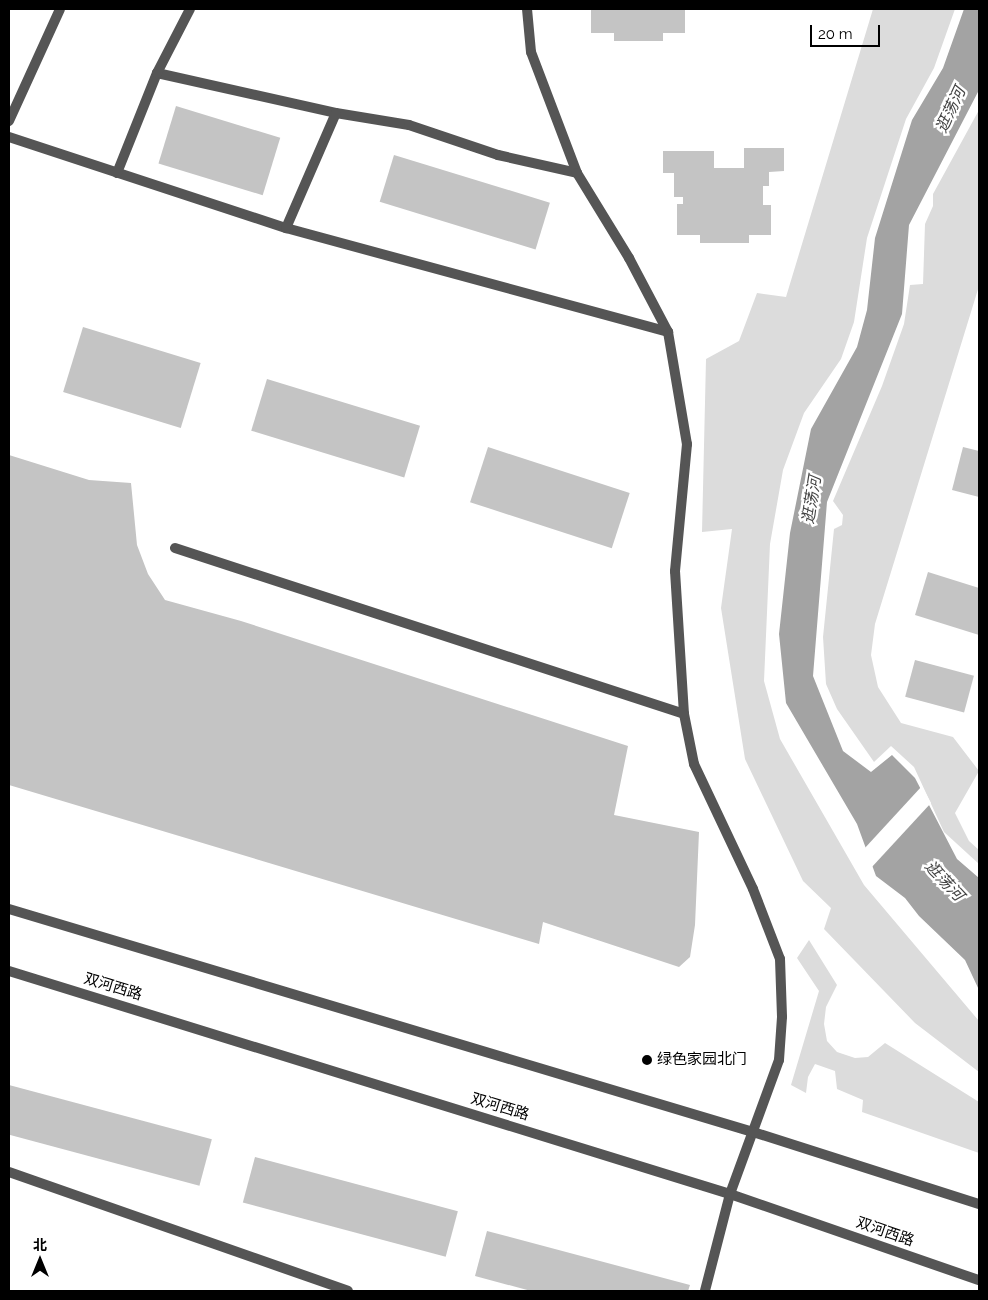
<!DOCTYPE html>
<html>
<head>
<meta charset="utf-8">
<style>
	body { margin:0 }
	#map { position:relative; width:988px; height:1300px; overflow:hidden; background:#fff; font-family:Raleway,"Noto Sans SC",sans-serif }
	div>[style] { position:absolute }
	[style*='--x'] { left:calc(var(--x)*1px); top:calc(var(--y)*1px); width:calc(var(--w)*1px); rotate:calc(var(--a)*1deg) }
	.green>* { inset:0; background:#dcdcdc }
	.water>* { inset:0; background:#a3a3a3 }
	.pier>* { inset:0; background:#fff }
	.building>* { inset:0; background:#c4c4c4; transform-origin:0 0 }
	.minor>* { height:10px; margin:-5px; padding:0 5px; transform-origin:5px; border-radius:5px; background:#555 }
	.tertiary>* { height:10px; margin:-5px; padding:0 5px; transform-origin:5px; border-radius:5px; background:#555 }
	.dots>* { width:14px; height:14px; translate:-50% -50%; box-sizing:border-box; border:2px solid #fff; border-radius:50% }
	span { translate:-50% -50%; white-space:nowrap; text-align:center; line-height:1.15; -webkit-text-stroke:5px #fff; paint-order:stroke }
	.street-label { font-size:15px; color:#000 }
	.poi-label { font-size:15px; color:#000 }
	.left { translate:0 -50%; text-align:left }
	.water-label { font-size:16px; color:#444; font-style:italic }
	.frame { position:absolute; inset:0; border:10px solid #000; pointer-events:none }
	.north { position:absolute; left:15px; top:1235px; width:50px; height:50px; -webkit-text-stroke:4px #fff; paint-order:stroke; rotate:0deg; font-size:14px; font-weight:700; line-height:20px; text-align:center; color:#000 }
	.north::after { content:''; display:block; margin:auto; width:18px; height:22px; background:#000; clip-path:polygon(50% 0,100% 100%,50% 72%,0 100%) }
	.scale { position:absolute; left:810px; top:25px; width:70px; height:22px; box-sizing:border-box; border:2px solid #000; border-top:0; padding-left:6px; font-size:15px; line-height:18px; white-space:nowrap; color:#000; -webkit-text-stroke:4px #fff; paint-order:stroke }
</style>
</head>
<body>
<div id="map">
	<div class="green">
		<i style="clip-path:polygon(873px 9px,955px 9px,934px 68px,906px 119px,867px 238px,854px 322px,841px 359px,804px 413px,783px 470px,770px 544px,764px 681px,780px 739px,864px 885px,979px 1021px,979px 1072px,915px 1023px,824px 929px,831px 908px,803px 881px,745px 759px,721px 608px,732px 529px,702px 532px,706px 359px,739px 341px,757px 293px,786px 297px)"></i>
		<i style="clip-path:polygon(979px 110px,979px 286px,875px 624px,871px 655px,878px 687px,901px 723px,953px 737px,979px 771px,955px 813px,969px 841px,979px 850px,979px 864px,944px 832px,914px 767px,891px 746px,874px 762px,837px 709px,826px 684px,823px 637px,834px 529px,842px 525px,843px 515px,833px 501px,882px 386px,904px 324px,910px 285px,923px 284px,925px 224px,933px 206px,933px 194px)"></i>
		<i style="clip-path:polygon(809px 940px,837px 985px,826px 1007px,824px 1024px,827px 1041px,837px 1052px,855px 1058px,868px 1057px,885px 1043px,979px 1102px,979px 1153px,862px 1112px,863px 1100px,837px 1089px,835px 1071px,815px 1064px,808px 1077px,806px 1093px,791px 1085px,819px 991px,797px 958px)"></i>
	</div>
	<div class="water">
		<i style="clip-path:polygon(964px 9px,979px 9px,979px 90px,909px 225px,902px 314px,827px 502px,813px 676px,843px 751px,871px 772px,892px 755px,915px 778px,957px 859px,979px 878px,979px 990px,965px 960px,919px 916px,905px 898px,876px 876px,857px 824px,786px 703px,779px 634px,790px 533px,811px 429px,857px 347px,867px 310px,875px 238px,912px 120px,943px 68px)"></i>
	</div>
	<div class="pier">
		<i style="clip-path:polygon(922px 786px,931px 803px,871px 868px,864px 849px)"></i>
	</div>
	<div class="building">
		<i style="clip-path:polygon(591px 9px,685px 9px,685px 33px,663px 33px,663px 41px,614px 41px,614px 33px,591px 33px)"></i>
		<i style="left:176px;top:106px;width:109px;height:60px;rotate:17deg"></i>
		<i style="clip-path:polygon(744px 148px,784px 148px,784px 171px,769px 172px,769px 186px,763px 186px,763px 205px,771px 205px,771px 235px,749px 235px,749px 243px,700px 243px,700px 235px,677px 235px,677px 204px,683px 204px,683px 197px,674px 197px,674px 173px,663px 173px,663px 151px,714px 151px,714px 168px,744px 168px)"></i>
		<i style="left:394px;top:155px;width:163px;height:49px;rotate:17deg"></i>
		<i style="left:83px;top:327px;width:123px;height:68px;rotate:17deg"></i>
		<i style="left:267px;top:379px;width:160px;height:54px;rotate:17deg"></i>
		<i style="left:488px;top:447px;width:149px;height:58px;rotate:18deg"></i>
		<i style="clip-path:polygon(963px 447px,979px 451px,979px 497px,952px 490px)"></i>
		<i style="clip-path:polygon(9px 455px,89px 480px,131px 483px,137px 545px,148px 574px,165px 600px,241px 621px,628px 746px,614px 815px,699px 832px,695px 925px,690px 957px,679px 967px,543px 922px,539px 944px,9px 785px)"></i>
		<i style="clip-path:polygon(928px 572px,979px 588px,979px 635px,915px 615px)"></i>
		<i style="left:915px;top:660px;width:61px;height:38px;rotate:15deg"></i>
		<i style="left:9px;top:1085px;width:210px;height:48px;rotate:15deg"></i>
		<i style="left:255px;top:1157px;width:210px;height:47px;rotate:15deg"></i>
		<i style="clip-path:polygon(487px 1231px,690px 1285px,688px 1291px,531px 1291px,475px 1276px)"></i>
	</div>
	<div class="minor">
		<i style="--x:157;--y:73;--w:183;--a:12.6"></i>
		<i style="--x:336;--y:113;--w:74;--a:9.3"></i>
		<i style="--x:409;--y:125;--w:94;--a:18.6"></i>
		<i style="--x:498;--y:155;--w:81;--a:12.8"></i>
		<i style="--x:577;--y:173;--w:129;--a:-110.8"></i>
		<i style="--x:531;--y:52;--w:43;--a:-95.3"></i>
		<i style="--x:9;--y:137;--w:292;--a:18.2"></i>
		<i style="--x:286;--y:228;--w:396;--a:15.2"></i>
		<i style="--x:668;--y:332;--w:114;--a:80.4"></i>
		<i style="--x:687;--y:444;--w:128;--a:95.4"></i>
		<i style="--x:675;--y:571;--w:143;--a:86.4"></i>
		<i style="--x:684;--y:714;--w:51;--a:78.7"></i>
		<i style="--x:694;--y:764;--w:138;--a:64.7"></i>
		<i style="--x:753;--y:889;--w:75;--a:68.9"></i>
		<i style="--x:780;--y:959;--w:58;--a:88"></i>
		<i style="--x:782;--y:1017;--w:43;--a:94"></i>
		<i style="--x:779;--y:1060;--w:143;--a:110.1"></i>
		<i style="--x:730;--y:1194;--w:100;--a:104.5"></i>
		<i style="--x:117;--y:173;--w:108;--a:-68.2"></i>
		<i style="--x:157;--y:73;--w:72;--a:-62.7"></i>
		<i style="--x:577;--y:173;--w:100;--a:58.5"></i>
		<i style="--x:629;--y:258;--w:84;--a:62.2"></i>
		<i style="--x:286;--y:228;--w:125;--a:-66.5"></i>
		<i style="--x:175;--y:548;--w:535;--a:18.06"></i>
		<i style="--x:9;--y:1172;--w:359;--a:19.3"></i>
	</div>
	<div class="tertiary">
		<i style="--x:9;--y:121;--w:123;--a:-65.5"></i>
		<i style="--x:9;--y:909;--w:777;--a:16.69"></i>
		<i style="--x:753;--y:1132;--w:237;--a:17.7"></i>
		<i style="--x:9;--y:971;--w:755;--a:17.19"></i>
		<i style="--x:730;--y:1194;--w:263;--a:19.1"></i>
	</div>
	<div class="dots">
		<i style="left:647px;top:1060px;background:#000"></i>
	</div>
	<div class="street-label">
		<span style="left:113px;top:987px;rotate:17deg">双河西路</span>
		<span style="left:500px;top:1107px;rotate:17deg">双河西路</span>
		<span style="left:885px;top:1232px;rotate:19deg">双河西路</span>
	</div>
	<div class="poi-label">
		<span class="left" style="left:657px;top:1060px">绿色家园北门</span>
	</div>
	<div class="water-label">
		<span style="left:951px;top:110px;rotate:-65deg">逛荡河</span>
		<span style="left:812px;top:500px;rotate:-81deg">逛荡河</span>
		<span style="left:944px;top:881px;rotate:47deg">逛荡河</span>
	</div>
	<div class="frame"></div>
	<div class="north">北</div>
	<div class="scale">20 m</div>
</div>
</body>
</html>
